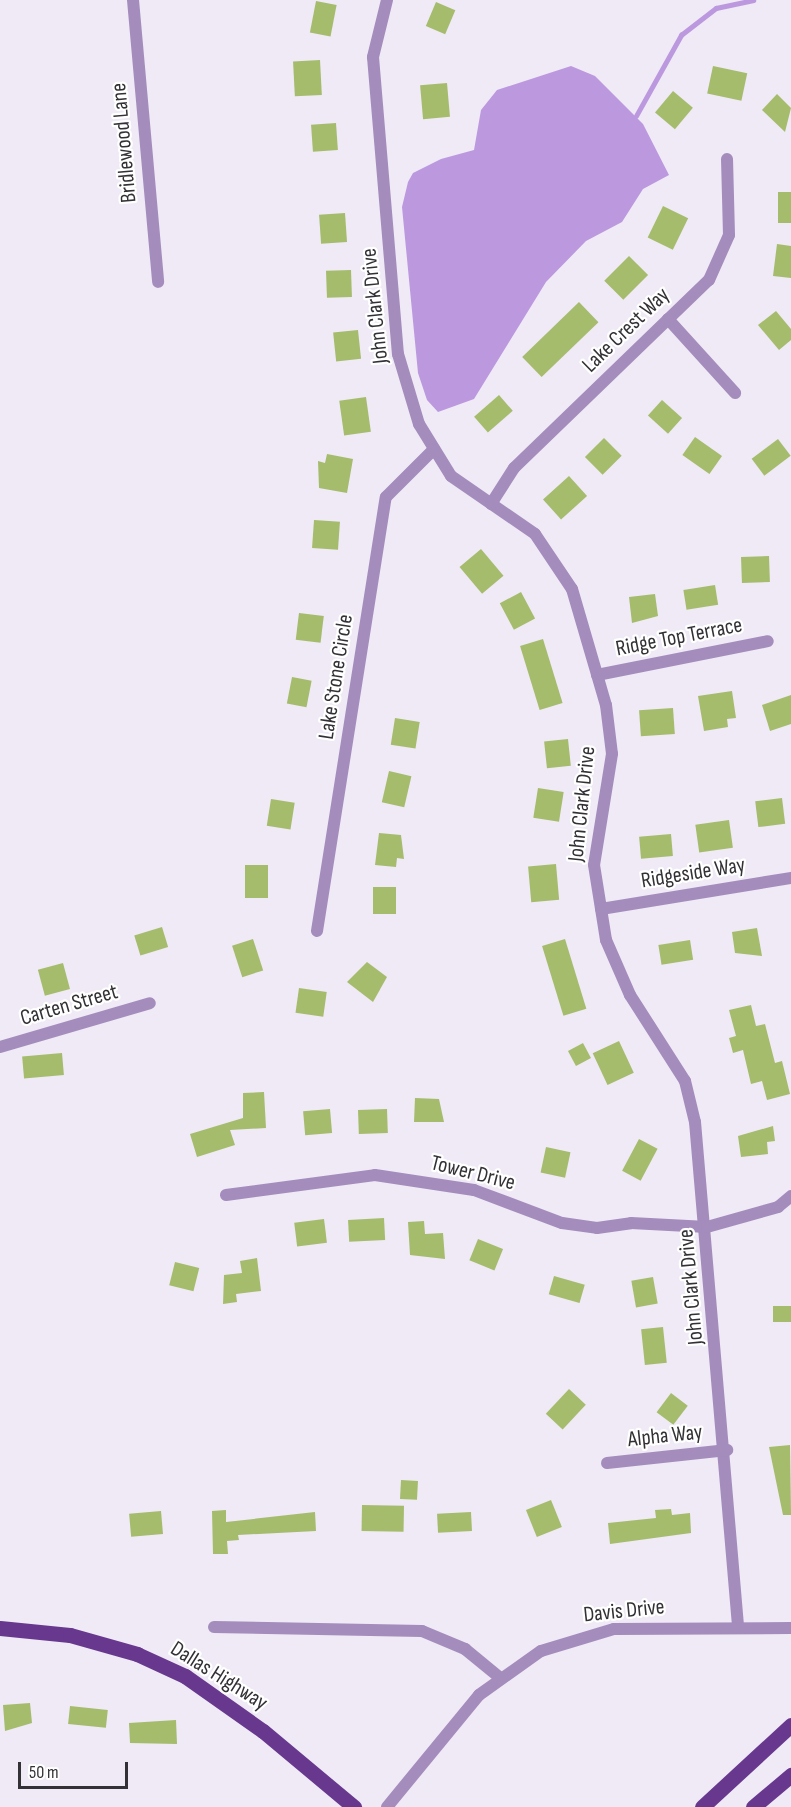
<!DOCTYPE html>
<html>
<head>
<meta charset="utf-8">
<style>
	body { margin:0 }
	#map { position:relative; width:791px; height:1807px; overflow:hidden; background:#efeaf5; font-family:"Sofia Sans Condensed",sans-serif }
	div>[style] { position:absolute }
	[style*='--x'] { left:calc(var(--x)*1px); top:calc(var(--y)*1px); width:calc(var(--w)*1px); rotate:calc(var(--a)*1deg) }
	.water>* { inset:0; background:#bc98df }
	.stream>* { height:4.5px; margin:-2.25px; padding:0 2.25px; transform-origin:2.25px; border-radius:2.25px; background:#bc98df }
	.building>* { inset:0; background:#a5bc6d; transform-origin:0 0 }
	.street>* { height:12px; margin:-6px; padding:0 6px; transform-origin:6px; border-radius:6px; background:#a48cbd }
	.primary>* { height:15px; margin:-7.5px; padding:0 7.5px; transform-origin:7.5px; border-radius:7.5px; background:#68388f }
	span { translate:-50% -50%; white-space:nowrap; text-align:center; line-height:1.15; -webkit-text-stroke:4.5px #fff; paint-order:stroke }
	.street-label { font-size:22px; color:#333135 }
	.scale { position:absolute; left:18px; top:1762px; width:110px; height:27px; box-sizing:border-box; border:3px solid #333135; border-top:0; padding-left:8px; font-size:18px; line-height:21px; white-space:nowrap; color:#333135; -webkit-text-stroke:4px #fff; paint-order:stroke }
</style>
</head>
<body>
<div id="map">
	<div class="water">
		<i style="clip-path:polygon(571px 66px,595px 76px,643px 124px,669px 175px,643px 189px,622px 222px,586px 241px,546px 282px,474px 399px,438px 412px,427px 400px,418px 373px,402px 207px,408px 182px,413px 173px,441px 159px,474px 150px,481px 110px,497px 90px)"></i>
	</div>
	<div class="stream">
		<i style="--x:636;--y:116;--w:93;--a:-60.9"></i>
		<i style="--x:681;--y:35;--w:44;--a:-37.6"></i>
		<i style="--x:716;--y:8;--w:38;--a:-12"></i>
	</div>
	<div class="building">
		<i style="left:316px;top:1px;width:21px;height:32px;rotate:11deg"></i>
		<i style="left:436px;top:2px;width:21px;height:26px;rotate:23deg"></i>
		<i style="left:320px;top:60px;width:35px;height:27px;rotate:87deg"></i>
		<i style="left:713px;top:66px;width:35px;height:28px;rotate:12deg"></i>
		<i style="left:447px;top:83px;width:34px;height:27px;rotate:85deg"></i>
		<i style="left:673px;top:91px;width:26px;height:28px;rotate:40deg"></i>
		<i style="clip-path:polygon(777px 94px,791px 108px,785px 132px,762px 110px)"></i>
		<i style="left:336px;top:123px;width:27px;height:25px;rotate:86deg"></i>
		<i style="left:778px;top:192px;width:13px;height:31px"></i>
		<i style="left:663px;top:206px;width:28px;height:35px;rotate:26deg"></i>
		<i style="left:345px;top:213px;width:29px;height:26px;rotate:86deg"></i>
		<i style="clip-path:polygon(777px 244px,791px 246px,791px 278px,773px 276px)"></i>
		<i style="left:629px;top:256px;width:27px;height:35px;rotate:45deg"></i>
		<i style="left:351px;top:270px;width:27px;height:25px;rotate:88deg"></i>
		<i style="left:579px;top:302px;width:28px;height:79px;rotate:46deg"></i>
		<i style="clip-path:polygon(776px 311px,791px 329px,791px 340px,779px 350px,758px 325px)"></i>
		<i style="left:358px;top:330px;width:29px;height:25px;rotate:84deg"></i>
		<i style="left:499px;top:395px;width:21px;height:33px;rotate:49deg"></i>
		<i style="left:366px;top:397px;width:35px;height:27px;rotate:82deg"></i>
		<i style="left:662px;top:400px;width:27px;height:21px;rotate:42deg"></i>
		<i style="left:695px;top:437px;width:33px;height:22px;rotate:35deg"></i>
		<i style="left:604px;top:438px;width:25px;height:27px;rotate:45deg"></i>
		<i style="left:778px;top:439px;width:21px;height:33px;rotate:53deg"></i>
		<i style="clip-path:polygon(327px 454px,353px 459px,347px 493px,319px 488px,318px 461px,325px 463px)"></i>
		<i style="left:569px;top:476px;width:27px;height:35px;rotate:48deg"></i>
		<i style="left:314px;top:520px;width:26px;height:28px;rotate:4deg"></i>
		<i style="left:481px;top:549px;width:35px;height:28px;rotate:50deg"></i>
		<i style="left:769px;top:556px;width:26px;height:28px;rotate:88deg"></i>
		<i style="left:715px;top:585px;width:20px;height:32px;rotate:81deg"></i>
		<i style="left:521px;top:592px;width:30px;height:24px;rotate:62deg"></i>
		<i style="clip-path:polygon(655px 594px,658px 616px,632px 623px,629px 597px)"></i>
		<i style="left:299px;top:613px;width:25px;height:27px;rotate:7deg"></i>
		<i style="left:543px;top:639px;width:67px;height:24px;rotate:73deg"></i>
		<i style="left:292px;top:677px;width:20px;height:27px;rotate:11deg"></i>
		<i style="clip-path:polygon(732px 691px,736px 718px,727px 719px,728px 727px,704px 731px,698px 696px)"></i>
		<i style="clip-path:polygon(791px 695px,791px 724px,770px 731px,762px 705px)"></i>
		<i style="left:673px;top:708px;width:26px;height:34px;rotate:86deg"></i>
		<i style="left:395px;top:718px;width:25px;height:27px;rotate:9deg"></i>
		<i style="left:568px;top:739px;width:27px;height:24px;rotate:84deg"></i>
		<i style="left:389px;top:771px;width:23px;height:32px;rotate:13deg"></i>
		<i style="left:538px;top:788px;width:26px;height:30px;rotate:9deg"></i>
		<i style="left:782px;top:798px;width:26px;height:27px;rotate:83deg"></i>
		<i style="left:271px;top:799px;width:24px;height:27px;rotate:9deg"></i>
		<i style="left:729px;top:820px;width:28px;height:34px;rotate:82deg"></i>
		<i style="clip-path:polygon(379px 833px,401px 835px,404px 859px,397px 858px,396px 867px,375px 865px)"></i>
		<i style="left:671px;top:834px;width:22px;height:32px;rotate:85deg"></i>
		<i style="left:556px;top:864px;width:36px;height:28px;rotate:85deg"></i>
		<i style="left:245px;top:865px;width:23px;height:33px"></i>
		<i style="left:373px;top:887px;width:23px;height:27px"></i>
		<i style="left:162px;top:927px;width:21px;height:29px;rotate:73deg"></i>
		<i style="clip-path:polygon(757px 928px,762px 956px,735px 953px,732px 932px)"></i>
		<i style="left:253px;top:939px;width:33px;height:22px;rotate:72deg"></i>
		<i style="left:565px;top:939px;width:73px;height:24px;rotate:73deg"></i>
		<i style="left:690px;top:940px;width:20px;height:32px;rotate:81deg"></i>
		<i style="clip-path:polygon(367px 962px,387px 977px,373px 1002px,347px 982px)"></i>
		<i style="left:63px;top:963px;width:27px;height:26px;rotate:75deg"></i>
		<i style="left:299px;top:988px;width:28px;height:25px;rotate:8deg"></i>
		<i style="clip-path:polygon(751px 1005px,756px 1026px,765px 1024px,775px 1063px,782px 1061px,790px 1094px,767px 1100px,762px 1081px,751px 1084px,743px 1050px,733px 1053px,729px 1038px,736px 1036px,729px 1010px)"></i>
		<i style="left:619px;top:1041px;width:35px;height:29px;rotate:65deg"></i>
		<i style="left:583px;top:1043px;width:17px;height:17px;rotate:62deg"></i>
		<i style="left:62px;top:1053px;width:22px;height:40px;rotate:85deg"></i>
		<i style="clip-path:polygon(264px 1092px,266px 1128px,230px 1130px,235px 1145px,197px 1157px,190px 1134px,243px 1118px,243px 1093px)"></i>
		<i style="clip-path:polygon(415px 1098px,439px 1099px,444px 1122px,414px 1122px)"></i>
		<i style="left:330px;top:1109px;width:24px;height:27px;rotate:85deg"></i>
		<i style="left:387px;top:1109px;width:24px;height:29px;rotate:88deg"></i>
		<i style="clip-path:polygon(773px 1126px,775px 1141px,767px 1142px,768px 1154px,741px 1157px,738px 1136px)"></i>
		<i style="left:639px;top:1139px;width:21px;height:36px;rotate:28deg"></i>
		<i style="left:546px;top:1147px;width:25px;height:26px;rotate:12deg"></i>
		<i style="left:384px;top:1218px;width:22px;height:36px;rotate:87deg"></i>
		<i style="left:324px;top:1219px;width:24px;height:30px;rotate:83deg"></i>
		<i style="clip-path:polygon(424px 1221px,425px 1234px,443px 1233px,445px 1259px,410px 1255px,408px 1222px)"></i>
		<i style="left:478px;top:1239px;width:27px;height:23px;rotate:22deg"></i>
		<i style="clip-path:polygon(257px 1258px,261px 1291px,236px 1294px,237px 1302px,223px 1304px,224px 1275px,242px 1273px,240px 1261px)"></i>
		<i style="left:175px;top:1262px;width:25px;height:24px;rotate:14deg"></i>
		<i style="left:554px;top:1276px;width:32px;height:19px;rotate:16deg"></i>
		<i style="left:653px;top:1277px;width:27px;height:22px;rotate:80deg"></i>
		<i style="left:791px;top:1306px;width:16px;height:18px;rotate:90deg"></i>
		<i style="left:663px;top:1327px;width:36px;height:22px;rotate:84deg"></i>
		<i style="left:569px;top:1389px;width:23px;height:34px;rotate:43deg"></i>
		<i style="left:671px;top:1393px;width:21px;height:24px;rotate:37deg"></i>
		<i style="clip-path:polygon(790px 1445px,791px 1515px,783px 1515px,769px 1447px)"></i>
		<i style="left:401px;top:1480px;width:17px;height:19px;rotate:3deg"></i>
		<i style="left:551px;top:1500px;width:29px;height:27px;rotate:68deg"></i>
		<i style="left:362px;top:1505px;width:42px;height:26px;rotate:1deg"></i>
		<i style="clip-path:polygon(671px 1509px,672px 1515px,690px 1513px,691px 1533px,610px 1544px,608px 1523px,656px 1518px,655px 1510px)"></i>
		<i style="clip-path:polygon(226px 1510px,226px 1522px,315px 1512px,316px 1531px,238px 1535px,239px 1540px,227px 1541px,228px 1554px,213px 1554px,212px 1511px)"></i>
		<i style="left:161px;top:1511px;width:23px;height:32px;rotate:85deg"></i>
		<i style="left:471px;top:1512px;width:19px;height:34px;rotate:87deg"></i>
		<i style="clip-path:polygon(30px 1703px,32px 1723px,5px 1731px,3px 1705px)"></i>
		<i style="left:70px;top:1706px;width:38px;height:18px;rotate:6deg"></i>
		<i style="clip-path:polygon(176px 1720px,177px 1744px,130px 1743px,129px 1723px)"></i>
	</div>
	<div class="street">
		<i style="--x:133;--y:0;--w:283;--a:84.9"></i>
		<i style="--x:387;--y:0;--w:59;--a:103.8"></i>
		<i style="--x:373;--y:57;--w:298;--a:85.2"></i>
		<i style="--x:398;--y:354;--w:73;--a:73.3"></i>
		<i style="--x:419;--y:424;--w:61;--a:58.4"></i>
		<i style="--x:451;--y:476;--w:102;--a:34.6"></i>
		<i style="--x:535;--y:534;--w:66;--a:56.1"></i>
		<i style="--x:572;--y:589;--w:121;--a:73.7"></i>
		<i style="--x:606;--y:705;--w:49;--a:83"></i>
		<i style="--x:612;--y:754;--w:112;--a:99.2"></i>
		<i style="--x:594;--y:865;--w:76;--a:80.9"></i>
		<i style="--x:606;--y:940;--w:60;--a:66.4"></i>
		<i style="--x:630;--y:995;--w:102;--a:57.4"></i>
		<i style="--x:685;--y:1081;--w:42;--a:76.3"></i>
		<i style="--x:695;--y:1122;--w:506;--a:85.12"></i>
		<i style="--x:668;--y:319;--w:100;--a:47.8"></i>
		<i style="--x:491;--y:504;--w:43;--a:-57.4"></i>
		<i style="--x:514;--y:468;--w:271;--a:-44"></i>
		<i style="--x:709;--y:280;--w:49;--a:-66"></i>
		<i style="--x:729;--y:235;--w:76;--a:-91.5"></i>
		<i style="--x:597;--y:675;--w:174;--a:-11.2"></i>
		<i style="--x:601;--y:909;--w:193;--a:-9.3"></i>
		<i style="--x:317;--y:931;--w:439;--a:-81"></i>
		<i style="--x:386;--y:497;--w:68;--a:-45"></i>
		<i style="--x:0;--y:1047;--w:156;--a:-16.3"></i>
		<i style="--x:226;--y:1195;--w:150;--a:-7.6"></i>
		<i style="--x:375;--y:1175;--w:100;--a:8.6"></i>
		<i style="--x:474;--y:1190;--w:94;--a:20.6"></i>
		<i style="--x:562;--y:1223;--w:35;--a:8"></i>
		<i style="--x:597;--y:1228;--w:34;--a:-8"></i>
		<i style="--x:631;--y:1223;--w:76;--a:3"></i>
		<i style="--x:707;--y:1227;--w:74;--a:-15.7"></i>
		<i style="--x:778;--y:1207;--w:17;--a:-40"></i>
		<i style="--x:607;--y:1463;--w:121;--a:-6.2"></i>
		<i style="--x:214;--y:1627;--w:208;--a:1.1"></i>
		<i style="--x:422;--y:1631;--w:47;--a:22.7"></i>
		<i style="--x:465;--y:1649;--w:44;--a:39.5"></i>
		<i style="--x:387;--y:1807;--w:145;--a:-50.6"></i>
		<i style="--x:479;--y:1695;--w:76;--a:-35.4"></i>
		<i style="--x:541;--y:1651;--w:76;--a:-16.8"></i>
		<i style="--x:614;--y:1629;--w:177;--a:-0.3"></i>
	</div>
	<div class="primary">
		<i style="--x:0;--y:1628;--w:70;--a:5.7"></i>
		<i style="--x:70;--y:1635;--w:70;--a:15.8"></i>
		<i style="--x:137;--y:1654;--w:53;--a:24.6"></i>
		<i style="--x:185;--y:1676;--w:95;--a:35.2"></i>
		<i style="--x:263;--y:1731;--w:119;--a:39.9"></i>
		<i style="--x:702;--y:1807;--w:121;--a:-42.7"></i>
		<i style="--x:753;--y:1807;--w:50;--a:-40.1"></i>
	</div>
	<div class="street-label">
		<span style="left:124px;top:143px;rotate:-95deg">Bridlewood Lane</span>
		<span style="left:375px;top:306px;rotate:-96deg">John Clark Drive</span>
		<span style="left:626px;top:330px;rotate:-44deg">Lake Crest Way</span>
		<span style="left:679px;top:637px;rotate:-11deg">Ridge Top Terrace</span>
		<span style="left:336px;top:677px;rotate:-81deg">Lake Stone Circle</span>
		<span style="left:582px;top:804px;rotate:-84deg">John Clark Drive</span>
		<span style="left:693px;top:873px;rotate:-9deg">Ridgeside Way</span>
		<span style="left:69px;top:1005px;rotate:-16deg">Carten Street</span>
		<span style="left:473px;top:1173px;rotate:14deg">Tower Drive</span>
		<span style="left:691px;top:1287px;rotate:-95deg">John Clark Drive</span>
		<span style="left:665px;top:1436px;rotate:-6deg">Alpha Way</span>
		<span style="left:624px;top:1611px;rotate:-6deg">Davis Drive</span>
		<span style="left:219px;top:1676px;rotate:32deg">Dallas Highway</span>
	</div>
	<div class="scale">50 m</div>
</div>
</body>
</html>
